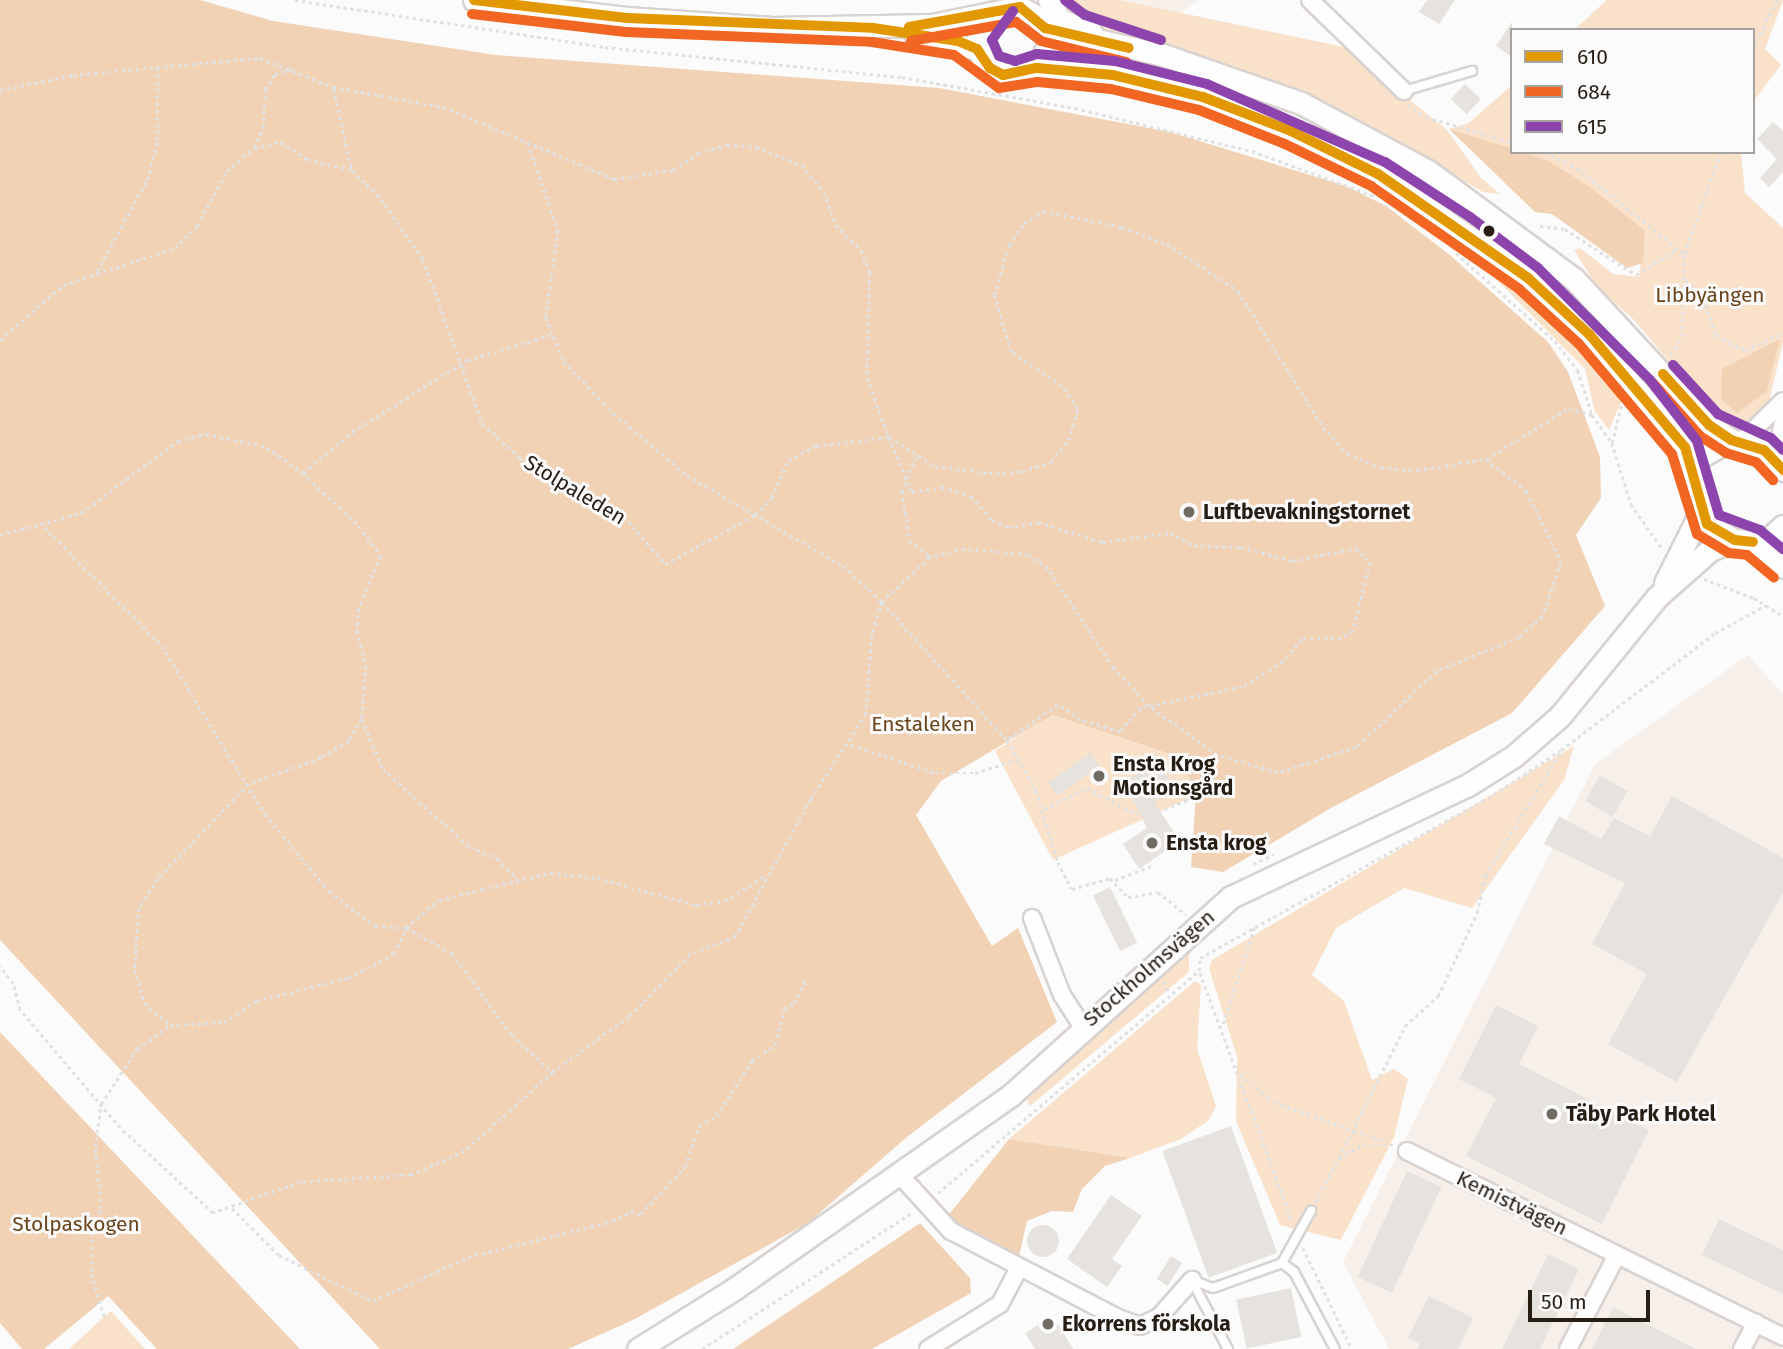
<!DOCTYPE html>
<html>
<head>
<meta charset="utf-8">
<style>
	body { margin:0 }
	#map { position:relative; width:1783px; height:1349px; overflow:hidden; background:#fbfbfb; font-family:"Fira Sans",sans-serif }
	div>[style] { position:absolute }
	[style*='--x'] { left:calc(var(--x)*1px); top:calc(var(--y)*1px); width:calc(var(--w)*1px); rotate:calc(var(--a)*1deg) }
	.built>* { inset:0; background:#f7f0ea }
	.green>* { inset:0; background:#f9e1ca }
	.forest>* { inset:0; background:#f1d2b4 }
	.building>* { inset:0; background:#e6e2dd; transform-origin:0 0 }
	.round { border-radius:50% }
	.path>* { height:2.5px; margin-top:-1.25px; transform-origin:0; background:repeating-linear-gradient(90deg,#e2e1e1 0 3.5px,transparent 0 7px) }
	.roads { filter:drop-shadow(2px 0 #d8d3d0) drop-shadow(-2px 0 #d8d3d0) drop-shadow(0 2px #d8d3d0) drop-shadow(0 -2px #d8d3d0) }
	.service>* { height:8px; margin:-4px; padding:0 4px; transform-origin:4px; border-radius:4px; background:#fefefe }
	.minor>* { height:16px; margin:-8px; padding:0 8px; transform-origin:8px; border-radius:8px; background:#fefefe }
	.tertiary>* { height:19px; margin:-9.5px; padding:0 9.5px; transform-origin:9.5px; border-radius:9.5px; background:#fefefe }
	.secondary>* { height:21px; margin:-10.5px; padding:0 10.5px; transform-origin:10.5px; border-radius:10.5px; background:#fefefe }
	.bus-1>* { height:10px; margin:-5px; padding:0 5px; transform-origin:5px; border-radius:5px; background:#e29802 }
	.bus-2>* { height:10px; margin:-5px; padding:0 5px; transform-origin:5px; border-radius:5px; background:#f26522 }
	.bus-3>* { height:10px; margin:-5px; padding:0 5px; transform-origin:5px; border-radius:5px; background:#8e44ad }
	.dots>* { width:19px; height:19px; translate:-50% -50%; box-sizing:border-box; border:4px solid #fbfbfb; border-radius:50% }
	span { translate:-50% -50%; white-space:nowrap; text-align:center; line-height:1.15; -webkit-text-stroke:6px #fbfbfb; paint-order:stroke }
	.park-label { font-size:21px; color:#6a441b }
	.street-label { font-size:21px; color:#261d15 }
	.poi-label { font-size:21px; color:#261d15; font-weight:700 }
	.left { translate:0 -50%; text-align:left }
	.legend { position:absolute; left:1510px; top:28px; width:245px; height:126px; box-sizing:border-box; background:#fbfbfb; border:2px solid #a6a29f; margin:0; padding:9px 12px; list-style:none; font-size:21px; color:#261d15 }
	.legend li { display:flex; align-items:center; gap:14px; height:35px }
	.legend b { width:35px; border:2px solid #a6a29f }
	.scale { position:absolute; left:1528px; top:1290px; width:122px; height:32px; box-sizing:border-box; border:4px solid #261d15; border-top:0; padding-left:9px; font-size:21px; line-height:24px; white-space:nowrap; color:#261d15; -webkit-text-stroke:5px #fbfbfb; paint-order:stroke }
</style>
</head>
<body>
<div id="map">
	<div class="built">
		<i style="clip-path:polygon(1120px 0,1199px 0,1181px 13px)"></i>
		<i style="clip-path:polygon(1748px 655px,1783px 694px,1783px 1349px,1389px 1349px,1343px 1262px,1595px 764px)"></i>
	</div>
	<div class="green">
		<i style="clip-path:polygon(1054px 0,1120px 0,1344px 47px,1447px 130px,1481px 178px,1500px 194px,1483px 192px,1353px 117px,1263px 78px,1075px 19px)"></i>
		<i style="clip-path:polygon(1607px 0,1783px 0,1765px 49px,1781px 65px,1753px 102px,1753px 30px,1574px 30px)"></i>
		<i style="clip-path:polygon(1512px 85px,1512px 150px,1449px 129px,1469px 123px)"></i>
		<i style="clip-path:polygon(1519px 152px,1741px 152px,1745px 193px,1783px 228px,1783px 342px,1769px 402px,1752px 424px,1729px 426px,1712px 412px,1633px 319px,1598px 288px,1574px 250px,1580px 248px,1613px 274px,1639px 277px,1644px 231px,1547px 160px)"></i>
		<i style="clip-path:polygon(1500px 267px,1605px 362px,1626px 390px,1609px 430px,1595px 412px,1585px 369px,1492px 275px)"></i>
		<i style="clip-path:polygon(1051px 715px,1182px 758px,1196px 795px,1053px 860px,995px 751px)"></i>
		<i style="clip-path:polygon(1574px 746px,1564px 780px,1472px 908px,1404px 888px,1336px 928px,1312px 975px,1344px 1001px,1372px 1080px,1394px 1069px,1408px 1079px,1394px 1137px,1341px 1240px,1280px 1225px,1236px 1121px,1237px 1057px,1209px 968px,1212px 960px)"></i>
		<i style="clip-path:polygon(1189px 942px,1189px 972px,1030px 1106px,1025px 1094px)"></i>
		<i style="clip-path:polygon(1195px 981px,1201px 985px,1197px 1049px,1216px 1106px,1209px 1120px,1181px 1139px,1130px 1158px,1009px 1139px)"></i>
		<i style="clip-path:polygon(111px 1311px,145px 1349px,69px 1349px,104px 1317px)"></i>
	</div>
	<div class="forest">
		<i style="clip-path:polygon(0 0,200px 0,273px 21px,496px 55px,939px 88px,1170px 132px,1346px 186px,1386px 206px,1451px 256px,1548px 342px,1568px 372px,1600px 457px,1601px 498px,1576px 535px,1605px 606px,1512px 713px,1331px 808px,1223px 872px,1191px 867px,1196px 795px,1182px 758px,1052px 715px,941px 781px,916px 815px,992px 946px,1018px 928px,1057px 1022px,907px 1137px,808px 1223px,633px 1320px,568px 1349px,380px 1349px,0 940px)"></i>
		<i style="clip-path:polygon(1449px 129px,1547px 160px,1591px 188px,1645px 231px,1643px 263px,1627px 268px,1552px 214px,1535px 212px)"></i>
		<i style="clip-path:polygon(1780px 339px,1767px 391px,1737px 413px,1721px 399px,1722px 369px)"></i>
		<i style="clip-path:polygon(0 1032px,300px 1349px,157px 1349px,108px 1296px,44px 1349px,22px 1349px,0 1323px)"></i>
		<i style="clip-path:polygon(1009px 1139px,1130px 1158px,1105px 1166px,1082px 1189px,1073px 1212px,1052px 1211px,1027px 1221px,1019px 1256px,947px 1217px)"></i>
		<i style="clip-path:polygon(920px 1223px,970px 1278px,971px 1293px,872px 1349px,733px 1349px)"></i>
	</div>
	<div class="building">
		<i style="clip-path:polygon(1427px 0,1455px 0,1439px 24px,1419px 12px)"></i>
		<i style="clip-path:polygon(1512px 22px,1512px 57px,1496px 46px)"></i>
		<i style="left:1465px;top:84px;width:22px;height:21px;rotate:43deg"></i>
		<i style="clip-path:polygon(1773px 122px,1783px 131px,1783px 172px,1769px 187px,1760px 178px,1777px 159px,1757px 139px)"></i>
		<i style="left:1090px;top:753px;width:16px;height:51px;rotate:55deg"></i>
		<i style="clip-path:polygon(1162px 767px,1175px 790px,1154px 802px,1180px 841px,1139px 869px,1123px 844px,1147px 828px,1122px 779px)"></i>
		<i style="left:1600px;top:775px;width:32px;height:30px;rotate:30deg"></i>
		<i style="clip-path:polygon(1672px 796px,1783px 858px,1783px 893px,1677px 1082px,1608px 1044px,1647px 974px,1592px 944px,1625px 883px,1544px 844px,1559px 816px,1601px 839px,1614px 818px,1650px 836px)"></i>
		<i style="left:1110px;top:887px;width:62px;height:19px;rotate:64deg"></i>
		<i style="clip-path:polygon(1496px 1005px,1538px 1026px,1519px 1064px,1649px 1130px,1602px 1224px,1466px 1156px,1496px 1098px,1459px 1079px)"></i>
		<i style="left:1231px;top:1126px;width:135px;height:73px;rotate:70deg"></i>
		<i style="left:1407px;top:1171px;width:38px;height:117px;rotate:25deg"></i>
		<i style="clip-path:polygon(1111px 1195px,1142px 1216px,1112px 1259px,1122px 1266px,1107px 1287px,1067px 1259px)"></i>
		<i style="clip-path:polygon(1719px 1219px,1783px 1250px,1783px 1294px,1702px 1255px)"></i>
		<i class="round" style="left:1027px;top:1225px;width:32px;height:32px"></i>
		<i style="clip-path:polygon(1548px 1254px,1579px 1269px,1540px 1349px,1502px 1349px)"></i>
		<i style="left:1171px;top:1256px;width:13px;height:27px;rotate:32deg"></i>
		<i style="left:1291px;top:1288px;width:50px;height:56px;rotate:78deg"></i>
		<i style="clip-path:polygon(1429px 1296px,1473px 1318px,1458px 1349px,1417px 1349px,1420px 1344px,1408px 1338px)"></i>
		<i style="clip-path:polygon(1613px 1307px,1696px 1349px,1592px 1349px)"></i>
		<i style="clip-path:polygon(1053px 1316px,1073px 1349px,1035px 1349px,1025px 1333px)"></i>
	</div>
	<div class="path">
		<i style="--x:295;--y:0;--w:314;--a:8.6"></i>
		<i style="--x:605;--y:47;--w:299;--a:5.8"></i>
		<i style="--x:902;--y:77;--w:176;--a:10.2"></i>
		<i style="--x:1075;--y:108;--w:182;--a:13.7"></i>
		<i style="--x:1252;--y:151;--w:133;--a:20.2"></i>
		<i style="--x:1753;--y:47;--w:53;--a:-62.9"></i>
		<i style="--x:334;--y:89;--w:83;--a:77.5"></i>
		<i style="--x:352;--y:170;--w:41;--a:45"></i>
		<i style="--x:381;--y:199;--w:73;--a:55"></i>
		<i style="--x:423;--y:259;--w:174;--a:70.2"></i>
		<i style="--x:482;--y:423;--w:52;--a:42.6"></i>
		<i style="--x:520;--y:458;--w:119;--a:29.1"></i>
		<i style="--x:624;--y:516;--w:63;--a:49.5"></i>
		<i style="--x:665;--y:564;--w:102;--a:-28.6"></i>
		<i style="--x:755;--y:515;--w:24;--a:-45"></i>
		<i style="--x:772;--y:498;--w:41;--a:-67.2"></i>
		<i style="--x:788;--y:460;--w:31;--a:-27"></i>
		<i style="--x:816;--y:446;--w:74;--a:-7"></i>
		<i style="--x:889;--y:437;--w:60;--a:67.3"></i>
		<i style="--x:912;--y:492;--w:30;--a:-9"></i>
		<i style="--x:942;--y:487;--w:30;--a:17"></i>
		<i style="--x:971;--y:496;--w:32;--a:49"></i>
		<i style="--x:992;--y:520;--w:17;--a:24"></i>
		<i style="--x:1008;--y:527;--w:30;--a:-9"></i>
		<i style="--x:1038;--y:522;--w:67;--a:17.4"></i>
		<i style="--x:1102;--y:542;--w:69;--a:-7.5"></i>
		<i style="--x:1170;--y:533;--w:27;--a:28"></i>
		<i style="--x:1194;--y:546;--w:47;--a:1.2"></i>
		<i style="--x:1241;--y:547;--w:54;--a:15.1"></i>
		<i style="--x:1293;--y:561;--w:64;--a:-11.7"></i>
		<i style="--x:1356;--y:548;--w:20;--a:45"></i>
		<i style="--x:1370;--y:562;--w:71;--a:103.8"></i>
		<i style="--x:1353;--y:631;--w:14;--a:146"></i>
		<i style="--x:1341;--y:639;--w:39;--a:180"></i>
		<i style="--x:1302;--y:639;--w:30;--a:130"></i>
		<i style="--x:1283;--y:662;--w:48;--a:148.6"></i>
		<i style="--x:1242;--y:687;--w:103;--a:168.3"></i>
		<i style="--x:1141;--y:708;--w:32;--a:131"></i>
		<i style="--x:1120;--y:732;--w:41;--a:-162.9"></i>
		<i style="--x:1081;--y:720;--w:27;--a:-147"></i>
		<i style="--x:1058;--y:705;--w:62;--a:145.5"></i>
		<i style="--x:0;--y:90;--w:75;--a:-11.6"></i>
		<i style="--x:73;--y:75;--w:188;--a:-5.2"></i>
		<i style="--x:260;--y:58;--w:79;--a:21.7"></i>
		<i style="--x:333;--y:87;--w:112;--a:10.3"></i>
		<i style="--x:443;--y:107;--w:186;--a:22.8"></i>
		<i style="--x:614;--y:179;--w:60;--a:-8.7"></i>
		<i style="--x:673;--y:170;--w:30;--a:-34"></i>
		<i style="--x:698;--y:153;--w:30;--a:-15"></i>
		<i style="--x:727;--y:145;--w:29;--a:4"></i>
		<i style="--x:756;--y:147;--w:49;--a:21.4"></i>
		<i style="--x:802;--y:165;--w:35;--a:51"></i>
		<i style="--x:824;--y:192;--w:35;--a:70"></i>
		<i style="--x:836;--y:225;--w:35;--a:45"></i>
		<i style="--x:861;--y:250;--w:25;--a:69"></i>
		<i style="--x:870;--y:273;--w:105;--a:91.6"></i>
		<i style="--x:867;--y:378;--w:63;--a:69.6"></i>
		<i style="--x:889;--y:437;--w:54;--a:32.2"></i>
		<i style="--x:935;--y:466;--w:54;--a:7.4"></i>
		<i style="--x:989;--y:473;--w:33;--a:-3"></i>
		<i style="--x:1022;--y:471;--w:30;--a:-17"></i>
		<i style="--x:1051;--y:462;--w:28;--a:-52"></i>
		<i style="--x:1068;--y:440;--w:33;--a:-72"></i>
		<i style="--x:1078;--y:409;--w:28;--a:-125"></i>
		<i style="--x:1062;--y:386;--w:61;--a:-146.3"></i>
		<i style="--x:1011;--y:352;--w:59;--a:-106.6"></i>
		<i style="--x:994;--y:295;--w:52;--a:-73.3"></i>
		<i style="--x:1009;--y:245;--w:27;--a:-56"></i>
		<i style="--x:1024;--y:223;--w:22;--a:-32"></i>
		<i style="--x:1043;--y:211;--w:81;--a:11.4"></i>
		<i style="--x:1122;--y:227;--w:48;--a:20.7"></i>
		<i style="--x:1167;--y:244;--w:85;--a:33.5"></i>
		<i style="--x:1238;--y:291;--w:160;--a:58"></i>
		<i style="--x:1323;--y:427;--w:35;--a:47"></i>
		<i style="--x:1347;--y:453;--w:37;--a:24"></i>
		<i style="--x:1381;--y:468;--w:36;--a:3"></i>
		<i style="--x:1417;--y:470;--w:70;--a:-9.1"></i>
		<i style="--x:1486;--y:459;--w:52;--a:38"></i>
		<i style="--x:1527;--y:491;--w:79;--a:64.4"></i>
		<i style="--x:1561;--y:562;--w:57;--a:108.4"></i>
		<i style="--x:1543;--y:616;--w:31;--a:138"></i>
		<i style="--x:1520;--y:637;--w:90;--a:157.7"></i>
		<i style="--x:1437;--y:671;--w:110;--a:136.5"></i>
		<i style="--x:1357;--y:747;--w:83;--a:161.8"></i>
		<i style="--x:1278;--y:773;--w:64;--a:-163.6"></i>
		<i style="--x:1217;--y:755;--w:84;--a:-144.2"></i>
		<i style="--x:1149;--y:706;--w:52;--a:-133.5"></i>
		<i style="--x:1113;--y:668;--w:118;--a:-123.3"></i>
		<i style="--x:1048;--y:569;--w:24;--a:-145"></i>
		<i style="--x:1028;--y:555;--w:63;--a:-174.6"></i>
		<i style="--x:965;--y:549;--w:36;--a:167"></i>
		<i style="--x:930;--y:557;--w:66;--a:136.8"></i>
		<i style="--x:882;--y:602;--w:34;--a:107"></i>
		<i style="--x:872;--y:635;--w:79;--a:94.3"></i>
		<i style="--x:866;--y:714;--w:101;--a:122.9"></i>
		<i style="--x:811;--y:799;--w:156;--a:118.7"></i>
		<i style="--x:736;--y:936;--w:48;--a:158.2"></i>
		<i style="--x:691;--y:954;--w:88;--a:134.5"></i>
		<i style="--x:629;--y:1017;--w:94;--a:144.1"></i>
		<i style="--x:553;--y:1072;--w:118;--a:138.1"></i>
		<i style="--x:465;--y:1151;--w:59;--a:156"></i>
		<i style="--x:411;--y:1175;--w:110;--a:176.4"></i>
		<i style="--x:301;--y:1182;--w:93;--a:160.6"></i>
		<i style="--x:213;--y:1213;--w:126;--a:-137.6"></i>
		<i style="--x:120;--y:1128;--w:155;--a:-130.3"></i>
		<i style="--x:20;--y:1010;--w:27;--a:-105"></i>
		<i style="--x:13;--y:984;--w:22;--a:-126"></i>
		<i style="--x:1408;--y:104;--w:22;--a:36"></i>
		<i style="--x:1426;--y:117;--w:90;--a:16.2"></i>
		<i style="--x:528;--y:143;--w:92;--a:71"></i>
		<i style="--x:558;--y:230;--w:88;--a:97.9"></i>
		<i style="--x:546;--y:317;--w:48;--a:67.8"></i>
		<i style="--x:564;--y:361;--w:71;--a:46.7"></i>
		<i style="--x:613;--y:413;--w:97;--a:40"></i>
		<i style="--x:687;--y:475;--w:181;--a:30.3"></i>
		<i style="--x:843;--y:566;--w:53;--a:42.7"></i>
		<i style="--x:882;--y:602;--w:186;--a:47.8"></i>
		<i style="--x:1007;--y:740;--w:58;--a:59.9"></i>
		<i style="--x:1036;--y:790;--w:75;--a:73"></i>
		<i style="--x:1058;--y:862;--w:30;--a:63"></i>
		<i style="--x:1072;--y:889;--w:40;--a:-16"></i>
		<i style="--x:1110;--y:878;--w:26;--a:47"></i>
		<i style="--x:1128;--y:897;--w:30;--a:-9"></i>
		<i style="--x:1158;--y:892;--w:36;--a:39"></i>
		<i style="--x:254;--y:148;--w:28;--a:-13"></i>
		<i style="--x:281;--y:142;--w:31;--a:33"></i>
		<i style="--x:307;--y:159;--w:46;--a:13.7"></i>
		<i style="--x:1545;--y:152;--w:36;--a:27"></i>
		<i style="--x:1577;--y:168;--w:137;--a:38.8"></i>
		<i style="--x:1540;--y:226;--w:25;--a:7"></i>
		<i style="--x:1565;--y:229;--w:85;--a:32.9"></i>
		<i style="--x:1636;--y:275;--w:47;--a:-32"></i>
		<i style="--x:1456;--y:253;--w:132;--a:41.6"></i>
		<i style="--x:1555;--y:341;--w:37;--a:52"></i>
		<i style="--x:1578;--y:370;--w:47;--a:72.7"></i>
		<i style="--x:1592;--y:415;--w:34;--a:54"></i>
		<i style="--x:1612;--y:443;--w:64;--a:72.7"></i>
		<i style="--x:1631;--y:504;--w:52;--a:55.1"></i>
		<i style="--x:97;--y:271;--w:104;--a:-61.2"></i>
		<i style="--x:147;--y:180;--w:40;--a:-75.6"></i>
		<i style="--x:157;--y:141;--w:73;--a:-90"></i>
		<i style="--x:1685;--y:280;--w:19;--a:35"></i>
		<i style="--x:1701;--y:291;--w:46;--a:71.2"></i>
		<i style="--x:1716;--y:335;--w:14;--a:34"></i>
		<i style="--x:1728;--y:343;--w:18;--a:22"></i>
		<i style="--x:1745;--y:350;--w:42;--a:-24.1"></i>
		<i style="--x:0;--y:340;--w:84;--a:-41.1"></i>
		<i style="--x:63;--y:285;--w:118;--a:-18.3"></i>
		<i style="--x:175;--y:248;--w:31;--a:-45"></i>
		<i style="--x:197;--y:226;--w:63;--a:-61.4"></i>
		<i style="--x:227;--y:171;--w:35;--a:-40"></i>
		<i style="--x:254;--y:148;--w:22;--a:-66"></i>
		<i style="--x:263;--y:128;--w:38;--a:-87"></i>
		<i style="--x:265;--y:90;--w:19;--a:-58"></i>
		<i style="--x:275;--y:74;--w:18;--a:-16"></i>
		<i style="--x:1670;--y:354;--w:22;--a:-56"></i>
		<i style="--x:1682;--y:336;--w:82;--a:-88.6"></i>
		<i style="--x:1684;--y:254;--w:109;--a:-70.1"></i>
		<i style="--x:1612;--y:443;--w:42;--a:-76.3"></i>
		<i style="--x:916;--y:457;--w:37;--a:112"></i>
		<i style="--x:902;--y:491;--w:50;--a:80.7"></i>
		<i style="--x:910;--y:540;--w:26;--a:40"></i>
		<i style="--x:1486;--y:459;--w:97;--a:-31.6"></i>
		<i style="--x:1569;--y:408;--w:24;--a:17"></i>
		<i style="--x:303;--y:473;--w:64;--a:-39.9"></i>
		<i style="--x:352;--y:432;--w:136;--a:-32.1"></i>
		<i style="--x:467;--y:360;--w:88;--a:-16.6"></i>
		<i style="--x:44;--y:527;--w:168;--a:45.2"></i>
		<i style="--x:162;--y:646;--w:197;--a:58.5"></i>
		<i style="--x:265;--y:814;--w:100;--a:50.3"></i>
		<i style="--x:329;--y:891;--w:58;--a:37.3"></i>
		<i style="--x:375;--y:926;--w:31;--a:4"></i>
		<i style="--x:406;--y:928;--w:52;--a:28.5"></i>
		<i style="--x:452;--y:953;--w:100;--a:53.9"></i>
		<i style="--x:511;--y:1034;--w:56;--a:42.8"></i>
		<i style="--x:0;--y:535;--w:84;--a:-15.2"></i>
		<i style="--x:81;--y:513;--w:121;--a:-36.6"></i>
		<i style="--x:178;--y:441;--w:29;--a:-14"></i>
		<i style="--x:206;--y:434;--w:62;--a:12"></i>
		<i style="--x:267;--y:447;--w:44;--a:35.8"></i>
		<i style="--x:303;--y:473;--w:77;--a:43.4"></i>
		<i style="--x:359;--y:526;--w:37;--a:54"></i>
		<i style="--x:381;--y:556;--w:56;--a:112.9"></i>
		<i style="--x:359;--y:608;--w:23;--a:95"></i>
		<i style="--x:357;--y:631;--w:35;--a:75"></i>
		<i style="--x:366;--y:665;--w:54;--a:94.2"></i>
		<i style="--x:362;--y:719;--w:26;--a:121"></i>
		<i style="--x:349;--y:741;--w:33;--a:149"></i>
		<i style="--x:321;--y:758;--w:77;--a:160.1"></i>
		<i style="--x:249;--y:784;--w:132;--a:133.8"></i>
		<i style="--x:158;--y:879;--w:35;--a:123"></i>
		<i style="--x:139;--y:908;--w:61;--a:93.8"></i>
		<i style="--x:135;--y:969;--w:35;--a:75"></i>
		<i style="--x:144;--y:1003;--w:34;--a:40"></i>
		<i style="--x:170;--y:1025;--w:54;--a:-3.2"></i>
		<i style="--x:224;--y:1022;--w:38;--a:-33"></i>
		<i style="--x:256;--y:1001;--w:95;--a:-14"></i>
		<i style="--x:348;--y:978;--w:52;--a:-27.6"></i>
		<i style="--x:394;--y:954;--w:29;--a:-65"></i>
		<i style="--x:406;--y:928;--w:43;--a:-40.3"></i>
		<i style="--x:439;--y:900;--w:44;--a:-14.3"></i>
		<i style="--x:482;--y:889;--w:70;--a:-13.2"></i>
		<i style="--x:550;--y:873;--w:47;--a:6.1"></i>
		<i style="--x:597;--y:878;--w:103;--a:15.3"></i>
		<i style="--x:696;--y:905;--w:29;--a:-8"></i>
		<i style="--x:725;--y:901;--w:49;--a:-32.4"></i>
		<i style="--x:1704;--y:579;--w:53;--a:20.8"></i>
		<i style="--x:1754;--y:598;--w:34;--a:32"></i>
		<i style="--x:362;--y:719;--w:54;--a:67.2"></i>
		<i style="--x:383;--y:769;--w:117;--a:41.9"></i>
		<i style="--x:470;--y:847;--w:29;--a:22"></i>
		<i style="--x:497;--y:858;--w:30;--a:46"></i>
		<i style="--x:851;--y:745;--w:89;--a:18.4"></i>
		<i style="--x:935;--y:773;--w:40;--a:0"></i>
		<i style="--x:975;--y:773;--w:43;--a:-17.6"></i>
		<i style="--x:1044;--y:809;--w:48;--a:-26"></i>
		<i style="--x:1087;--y:788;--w:55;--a:28.4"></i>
		<i style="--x:1135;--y:814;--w:16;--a:0"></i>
		<i style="--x:1151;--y:814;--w:39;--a:-21"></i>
		<i style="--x:1187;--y:800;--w:53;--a:-55.7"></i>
		<i style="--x:1253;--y:864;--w:23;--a:-25"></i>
		<i style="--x:1115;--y:880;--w:40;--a:-21"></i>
		<i style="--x:1164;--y:981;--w:12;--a:66"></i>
		<i style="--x:1223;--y:1024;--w:101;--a:-72.1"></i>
		<i style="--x:1241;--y:1074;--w:43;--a:40.3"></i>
		<i style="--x:1274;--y:1102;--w:117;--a:19.5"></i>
		<i style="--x:1339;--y:1158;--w:148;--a:-63.4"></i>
		<i style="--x:1405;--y:1026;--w:45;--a:-42.3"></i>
		<i style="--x:1438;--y:996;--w:92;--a:-64.8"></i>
		<i style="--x:1477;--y:913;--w:38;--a:-78"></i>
		<i style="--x:1485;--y:876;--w:146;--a:-58.7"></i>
		<i style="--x:938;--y:1193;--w:343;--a:-40.4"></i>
		<i style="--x:1315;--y:1202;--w:50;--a:-61.4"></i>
		<i style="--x:1339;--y:1158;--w:26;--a:-29"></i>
		<i style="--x:1362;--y:1145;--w:31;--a:0"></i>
		<i style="--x:232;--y:1208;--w:66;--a:45"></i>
		<i style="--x:279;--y:1255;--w:105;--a:26.1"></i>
		<i style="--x:373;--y:1301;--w:105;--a:-24.9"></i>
		<i style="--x:468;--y:1257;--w:148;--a:-14"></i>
		<i style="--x:612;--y:1221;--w:20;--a:-27"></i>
		<i style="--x:630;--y:1212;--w:10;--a:11"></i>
		<i style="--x:640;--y:1214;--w:65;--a:-46.2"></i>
		<i style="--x:685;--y:1167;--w:43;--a:-71.1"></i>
		<i style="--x:699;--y:1126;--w:20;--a:-30"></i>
		<i style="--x:716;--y:1116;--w:66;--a:-56.8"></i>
		<i style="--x:752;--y:1061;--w:28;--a:-35"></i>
		<i style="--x:775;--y:1045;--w:37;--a:-76"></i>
		<i style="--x:784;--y:1009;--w:12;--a:-31"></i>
		<i style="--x:794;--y:1003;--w:25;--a:-63"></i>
		<i style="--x:1291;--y:1219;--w:265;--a:-110.4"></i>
		<i style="--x:1199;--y:971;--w:13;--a:-86"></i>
		<i style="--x:1200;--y:958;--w:329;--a:-29.1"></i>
		<i style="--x:1488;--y:798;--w:87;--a:-33.3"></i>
		<i style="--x:1561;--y:750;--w:193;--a:-37.2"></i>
		<i style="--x:1715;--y:633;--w:58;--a:-28.8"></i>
		<i style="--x:1303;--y:1248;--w:112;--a:64.1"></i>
		<i style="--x:104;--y:1317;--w:41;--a:-107.1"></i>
		<i style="--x:92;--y:1278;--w:45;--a:-90"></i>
		<i style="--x:92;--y:1233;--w:26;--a:-69"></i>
		<i style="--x:101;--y:1209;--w:62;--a:-95.5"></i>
		<i style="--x:95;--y:1147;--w:43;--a:-82.1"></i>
		<i style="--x:101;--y:1104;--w:66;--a:-56.8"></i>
		<i style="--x:137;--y:1049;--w:41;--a:-36"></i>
		<i style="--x:702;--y:1349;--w:252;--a:-33"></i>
	</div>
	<div class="roads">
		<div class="service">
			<i style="--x:1404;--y:91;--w:71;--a:-16.4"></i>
			<i style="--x:1282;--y:1263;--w:15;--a:37"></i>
			<i style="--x:1294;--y:1272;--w:87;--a:62"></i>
			<i style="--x:1192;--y:1280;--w:22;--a:21"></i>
			<i style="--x:1213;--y:1288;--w:73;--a:-19.9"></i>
			<i style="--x:1282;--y:1263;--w:60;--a:-60.9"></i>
			<i style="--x:1192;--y:1281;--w:77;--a:62.1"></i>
		</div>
		<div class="minor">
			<i style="--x:1310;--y:0;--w:131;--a:44.1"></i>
			<i style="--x:1742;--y:441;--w:57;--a:-44.3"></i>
			<i style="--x:1776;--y:460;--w:41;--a:-80.1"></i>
			<i style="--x:1032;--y:918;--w:83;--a:68.7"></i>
			<i style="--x:1062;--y:995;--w:37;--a:57"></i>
			<i style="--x:1407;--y:1151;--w:419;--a:26.3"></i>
			<i style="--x:898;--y:1173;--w:79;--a:47.6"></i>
			<i style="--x:951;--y:1231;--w:188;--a:27.5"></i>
			<i style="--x:1118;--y:1318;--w:23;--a:20"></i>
			<i style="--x:1140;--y:1326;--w:21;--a:-25"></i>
			<i style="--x:1159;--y:1317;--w:50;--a:-48.3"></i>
			<i style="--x:928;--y:1349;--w:85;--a:-32"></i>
			<i style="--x:1000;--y:1304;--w:41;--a:-62.2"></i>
			<i style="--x:1568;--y:1349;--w:106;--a:-62.5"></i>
			<i style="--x:1742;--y:1349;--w:30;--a:-62"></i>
		</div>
		<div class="tertiary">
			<i style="--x:1048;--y:0;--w:23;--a:56"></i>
			<i style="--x:1061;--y:19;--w:34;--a:23"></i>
		</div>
		<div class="secondary">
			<i style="--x:474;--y:0;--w:154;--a:6.7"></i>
			<i style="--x:627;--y:18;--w:146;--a:3.9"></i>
			<i style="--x:773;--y:28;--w:159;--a:-1.1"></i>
			<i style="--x:932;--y:25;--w:90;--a:-11.6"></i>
			<i style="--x:1020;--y:7;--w:22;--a:30"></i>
			<i style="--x:1039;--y:18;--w:28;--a:69"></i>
			<i style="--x:1049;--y:44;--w:27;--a:117"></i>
			<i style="--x:1037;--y:68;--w:35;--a:168"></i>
			<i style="--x:1003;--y:75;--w:26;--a:-143"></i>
			<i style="--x:982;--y:59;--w:23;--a:-100"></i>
			<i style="--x:978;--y:36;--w:24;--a:-66"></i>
			<i style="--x:1045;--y:28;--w:121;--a:12.9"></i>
			<i style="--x:1163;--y:55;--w:146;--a:19.2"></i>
			<i style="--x:1301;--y:103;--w:144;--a:28.2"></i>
			<i style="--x:1428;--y:171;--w:182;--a:36.5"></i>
			<i style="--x:1574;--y:279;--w:199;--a:47.2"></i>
			<i style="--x:1709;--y:425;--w:27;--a:34"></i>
			<i style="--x:915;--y:35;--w:64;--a:12.7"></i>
			<i style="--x:1037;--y:68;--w:76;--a:5.3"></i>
			<i style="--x:1113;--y:75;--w:93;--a:13.7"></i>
			<i style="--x:1203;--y:97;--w:191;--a:23.7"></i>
			<i style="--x:1378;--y:174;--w:183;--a:34.7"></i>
			<i style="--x:1528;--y:278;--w:83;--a:42.6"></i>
			<i style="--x:1589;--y:334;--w:148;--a:49.7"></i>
			<i style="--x:1685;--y:447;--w:80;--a:74.1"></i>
			<i style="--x:1707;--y:524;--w:32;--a:30"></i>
			<i style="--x:1735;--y:540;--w:18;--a:6"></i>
			<i style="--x:1753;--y:542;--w:17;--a:-13"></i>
			<i style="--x:1770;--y:538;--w:18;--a:-43"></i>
			<i style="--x:1693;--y:478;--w:21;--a:-76"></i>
			<i style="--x:1698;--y:458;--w:38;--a:-29"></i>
			<i style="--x:1731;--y:440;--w:34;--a:17"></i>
			<i style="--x:1764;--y:450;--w:28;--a:46"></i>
			<i style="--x:1753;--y:542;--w:39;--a:40"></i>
			<i style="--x:1665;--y:583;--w:80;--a:-63.4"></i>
			<i style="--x:638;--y:1349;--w:113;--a:-32"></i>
			<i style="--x:734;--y:1289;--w:338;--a:-35"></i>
			<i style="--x:1011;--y:1095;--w:296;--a:-42"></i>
			<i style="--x:1231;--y:897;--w:262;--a:-25.3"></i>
			<i style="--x:1468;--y:785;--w:54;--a:-32.2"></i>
			<i style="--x:1514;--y:756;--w:61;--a:-41"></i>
			<i style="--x:1560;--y:716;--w:154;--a:-50.8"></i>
			<i style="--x:1657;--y:597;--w:71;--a:-41.6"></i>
			<i style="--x:1710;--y:550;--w:27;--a:-22"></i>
		</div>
	</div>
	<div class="bus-1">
		<i style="--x:474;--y:0;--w:154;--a:6.7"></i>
		<i style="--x:627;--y:18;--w:246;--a:2.3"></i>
		<i style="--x:873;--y:28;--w:86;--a:8.7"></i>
		<i style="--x:958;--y:41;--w:21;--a:23"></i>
		<i style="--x:977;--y:49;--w:23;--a:56"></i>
		<i style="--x:990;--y:68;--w:15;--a:28"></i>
		<i style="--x:1003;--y:75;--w:35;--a:-12"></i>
		<i style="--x:1037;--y:68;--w:76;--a:5.3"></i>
		<i style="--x:1113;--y:75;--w:93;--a:13.7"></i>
		<i style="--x:1203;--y:97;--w:94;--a:21.1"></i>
		<i style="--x:1291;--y:131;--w:97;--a:26.3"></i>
		<i style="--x:1378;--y:174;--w:183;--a:34.7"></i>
		<i style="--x:1528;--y:278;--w:83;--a:42.6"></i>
		<i style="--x:1589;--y:334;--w:148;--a:49.7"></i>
		<i style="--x:1685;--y:447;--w:80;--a:74.1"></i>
		<i style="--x:1707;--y:524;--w:32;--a:30"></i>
		<i style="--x:1735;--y:540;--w:18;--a:6"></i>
		<i style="--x:909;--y:27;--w:113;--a:-10.2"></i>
		<i style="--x:1020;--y:7;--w:33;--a:40"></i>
		<i style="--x:1045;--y:28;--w:86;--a:13.4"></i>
		<i style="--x:1663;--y:374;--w:69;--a:48"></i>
		<i style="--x:1709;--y:425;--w:27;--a:34"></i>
		<i style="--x:1731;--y:440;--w:34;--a:17"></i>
		<i style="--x:1764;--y:450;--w:28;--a:46"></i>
	</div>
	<div class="bus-2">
		<i style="--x:472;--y:14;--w:155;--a:6.7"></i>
		<i style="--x:626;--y:32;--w:246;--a:2.3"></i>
		<i style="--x:872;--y:42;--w:83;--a:9"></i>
		<i style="--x:954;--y:55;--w:56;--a:36.3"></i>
		<i style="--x:999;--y:88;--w:39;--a:-9"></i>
		<i style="--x:1038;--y:82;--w:73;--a:5.5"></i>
		<i style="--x:1111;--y:89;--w:90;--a:13.4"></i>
		<i style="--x:1199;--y:110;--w:92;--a:21.6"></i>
		<i style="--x:1285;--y:144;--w:96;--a:26"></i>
		<i style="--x:1371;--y:186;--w:180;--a:34.8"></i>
		<i style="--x:1519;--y:289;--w:81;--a:42.5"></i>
		<i style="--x:1579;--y:344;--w:144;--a:49.8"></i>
		<i style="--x:1672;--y:454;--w:84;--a:72.6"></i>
		<i style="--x:1697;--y:534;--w:37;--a:31"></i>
		<i style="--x:1729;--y:553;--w:18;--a:6"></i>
		<i style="--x:1747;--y:555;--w:35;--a:40"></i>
		<i style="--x:911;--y:41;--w:107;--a:-10.3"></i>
		<i style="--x:1016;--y:22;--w:31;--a:37"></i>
		<i style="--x:1041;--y:41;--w:88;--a:13.9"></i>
		<i style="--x:1653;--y:383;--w:71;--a:48.4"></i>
		<i style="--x:1700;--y:436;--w:31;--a:33"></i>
		<i style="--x:1726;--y:453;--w:31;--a:17"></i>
		<i style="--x:1756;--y:462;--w:25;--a:47"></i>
	</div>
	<div class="bus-3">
		<i style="--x:1065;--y:0;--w:25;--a:37"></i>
		<i style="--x:1085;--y:15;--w:80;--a:18.2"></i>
		<i style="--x:1013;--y:11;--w:36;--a:126"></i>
		<i style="--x:992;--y:40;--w:17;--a:66"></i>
		<i style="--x:999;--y:56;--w:17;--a:17"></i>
		<i style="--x:1015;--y:61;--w:23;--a:-18"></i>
		<i style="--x:1037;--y:54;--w:78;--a:5.1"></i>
		<i style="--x:1115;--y:61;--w:95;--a:14"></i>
		<i style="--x:1207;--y:84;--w:194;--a:23.7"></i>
		<i style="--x:1385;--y:162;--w:101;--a:32.9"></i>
		<i style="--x:1470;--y:217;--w:85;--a:36.9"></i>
		<i style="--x:1538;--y:268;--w:158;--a:45"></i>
		<i style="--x:1650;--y:380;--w:77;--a:52.4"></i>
		<i style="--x:1697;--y:441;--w:77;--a:73.4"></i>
		<i style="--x:1719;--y:515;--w:44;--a:20.1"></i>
		<i style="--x:1760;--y:530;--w:30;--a:40"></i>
		<i style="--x:1673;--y:365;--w:67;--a:47.4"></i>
		<i style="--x:1718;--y:414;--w:58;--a:24.4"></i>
		<i style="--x:1771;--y:438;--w:17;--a:45"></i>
	</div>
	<div class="dots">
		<i style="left:1489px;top:231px;background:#261d15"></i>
		<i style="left:1189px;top:512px;background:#716b66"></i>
		<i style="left:1099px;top:776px;background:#716b66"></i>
		<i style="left:1152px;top:843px;background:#716b66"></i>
		<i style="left:1552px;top:1114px;background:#716b66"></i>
		<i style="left:1048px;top:1324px;background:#716b66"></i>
	</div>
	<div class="park-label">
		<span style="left:1710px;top:295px">Libbyängen</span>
		<span style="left:923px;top:724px">Enstaleken</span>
		<span style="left:76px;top:1224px">Stolpaskogen</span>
	</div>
	<div class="street-label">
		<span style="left:575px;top:490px;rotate:31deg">Stolpaleden</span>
		<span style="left:1149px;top:968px;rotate:-41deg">Stockholmsvägen</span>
		<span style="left:1512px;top:1203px;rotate:26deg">Kemistvägen</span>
	</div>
	<div class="poi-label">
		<span class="left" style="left:1203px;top:512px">Luftbevakningstornet</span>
		<span class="left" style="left:1113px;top:776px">Ensta Krog<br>Motionsgård</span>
		<span class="left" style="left:1166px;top:843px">Ensta krog</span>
		<span class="left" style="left:1566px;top:1114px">Täby Park Hotel</span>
		<span class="left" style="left:1062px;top:1324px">Ekorrens förskola</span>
	</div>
	<ul class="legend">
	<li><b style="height:9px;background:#e29802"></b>610</li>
	<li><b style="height:9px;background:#f26522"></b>684</li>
	<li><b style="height:9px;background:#8e44ad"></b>615</li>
	</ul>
	<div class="scale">50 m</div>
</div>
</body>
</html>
